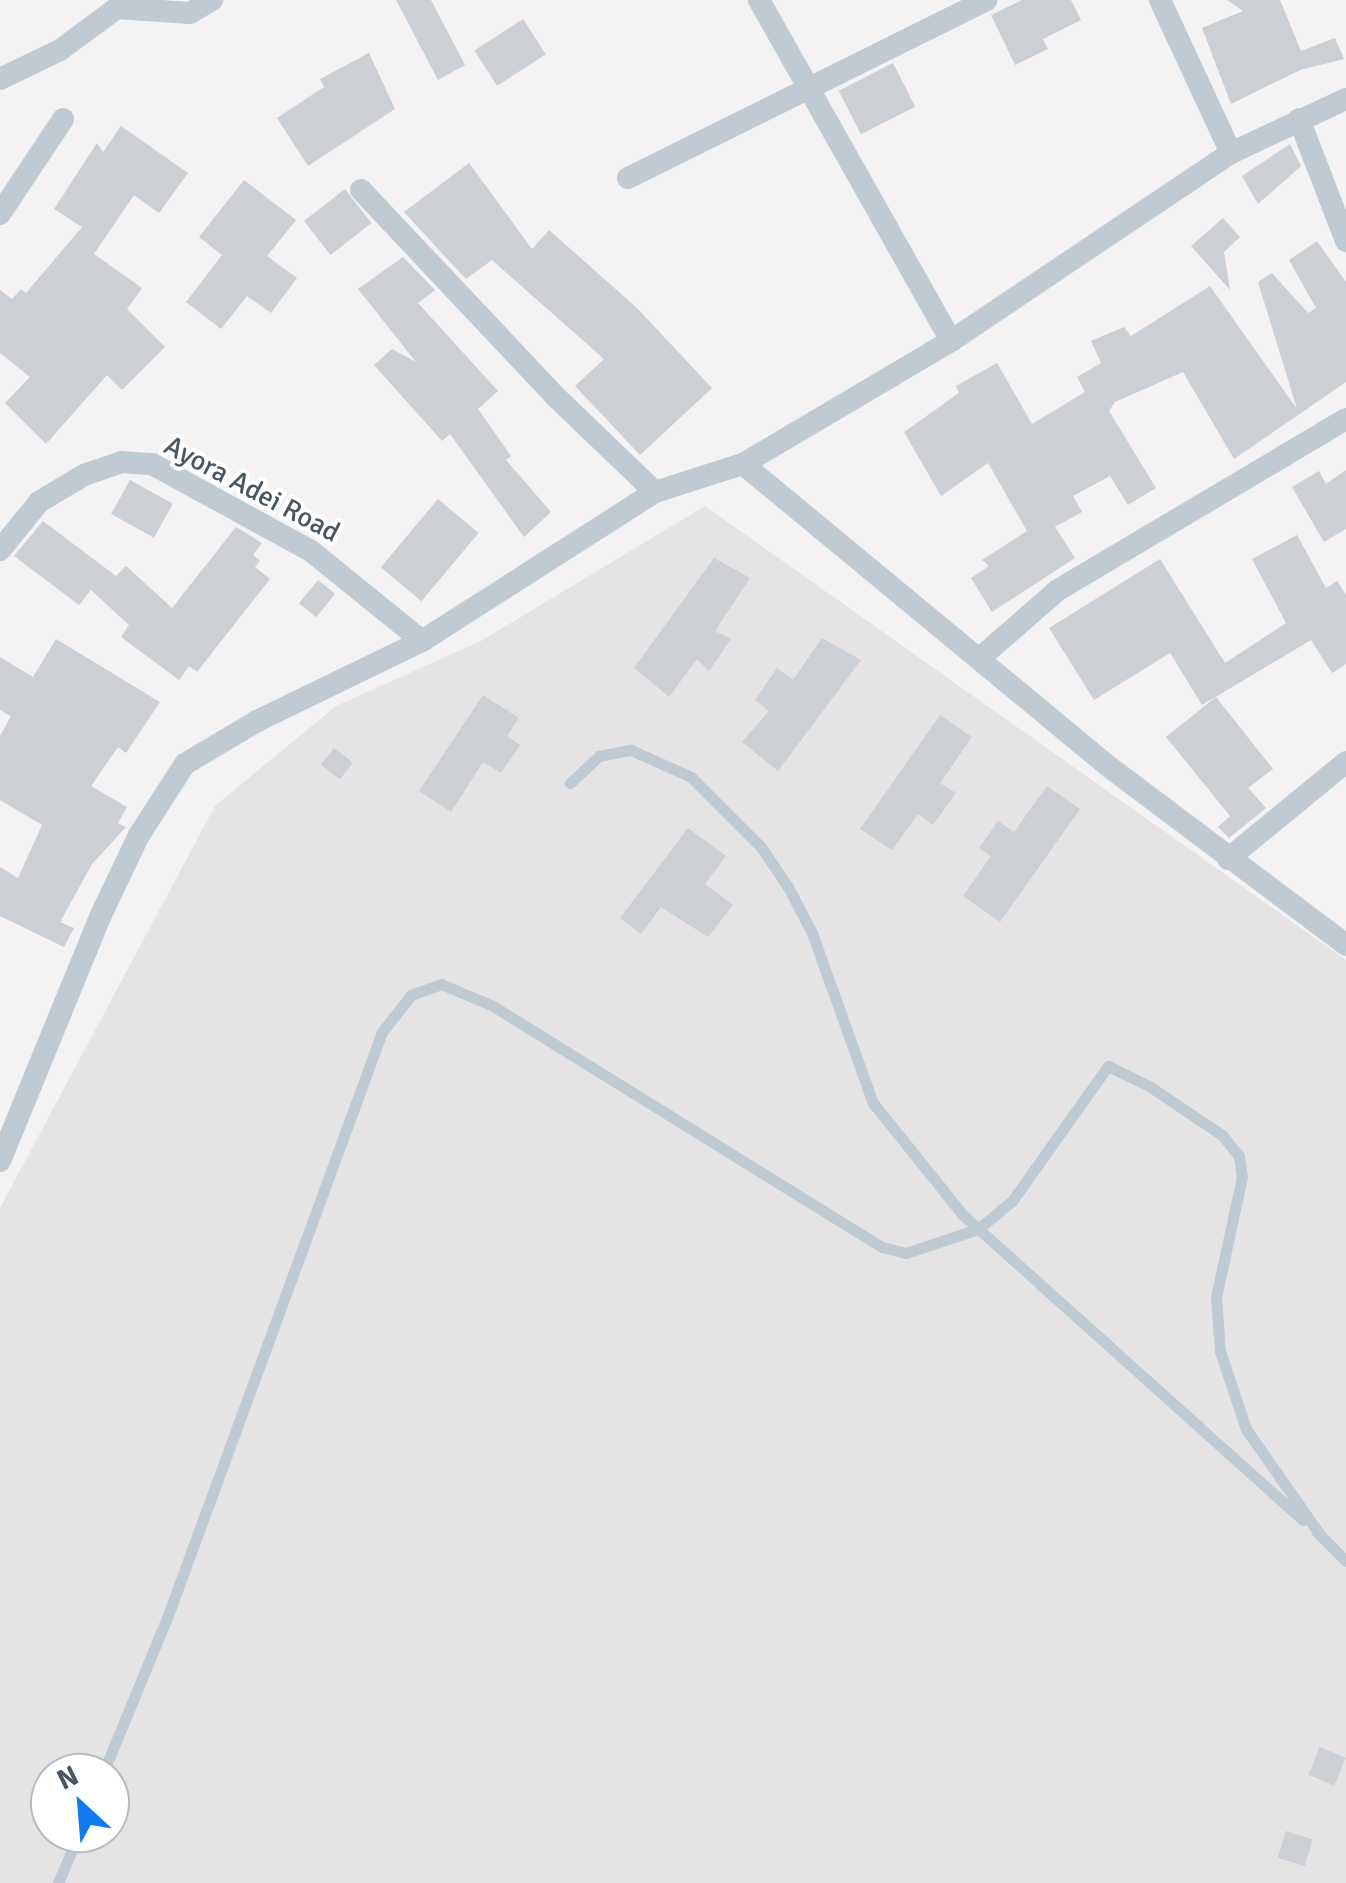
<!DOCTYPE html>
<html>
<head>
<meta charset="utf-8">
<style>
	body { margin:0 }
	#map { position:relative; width:1346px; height:1883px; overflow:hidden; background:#f4f2f2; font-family:Signika,sans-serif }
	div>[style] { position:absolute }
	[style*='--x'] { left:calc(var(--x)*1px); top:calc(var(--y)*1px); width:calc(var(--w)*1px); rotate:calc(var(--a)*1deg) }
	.education>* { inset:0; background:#e5e3e4 }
	.building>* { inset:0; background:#cccfd4; transform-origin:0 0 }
	.service>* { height:11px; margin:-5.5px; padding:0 5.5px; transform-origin:5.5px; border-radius:5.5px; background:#bfcad2 }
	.minor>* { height:22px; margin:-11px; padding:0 11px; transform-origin:11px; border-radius:11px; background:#bfcad2 }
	span { translate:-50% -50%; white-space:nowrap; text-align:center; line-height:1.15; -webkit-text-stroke:8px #fff; paint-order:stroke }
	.street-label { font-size:28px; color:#485661 }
	.north { position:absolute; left:30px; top:1753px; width:100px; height:100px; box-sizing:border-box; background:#fff; border:2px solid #b6bbc0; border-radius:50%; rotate:334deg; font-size:28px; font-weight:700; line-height:40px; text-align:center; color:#485661 }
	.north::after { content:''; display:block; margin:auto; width:35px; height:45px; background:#117aef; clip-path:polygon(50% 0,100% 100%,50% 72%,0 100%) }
</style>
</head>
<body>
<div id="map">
	<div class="education">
		<i style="clip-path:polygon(evenodd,705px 506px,1346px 960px,1346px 1883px,0 1883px,0 1208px,215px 806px,336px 706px,481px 641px,705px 506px,50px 1773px,110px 1773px,110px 1833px,50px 1833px,50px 1773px)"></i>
	</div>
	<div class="building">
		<i style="clip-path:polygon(396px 0,431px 0,465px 65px,438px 80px)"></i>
		<i style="clip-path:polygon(1022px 0,1071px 0,1081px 20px,1043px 39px,1048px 49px,1015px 65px,991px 15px)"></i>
		<i style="clip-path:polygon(1227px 0,1280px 0,1301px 51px,1335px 38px,1344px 59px,1300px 70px,1231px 104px,1202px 28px,1243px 11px)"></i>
		<i style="left:523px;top:19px;width:42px;height:58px;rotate:57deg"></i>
		<i style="clip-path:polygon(369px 53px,395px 109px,308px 166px,277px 118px,324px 87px,320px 79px)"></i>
		<i style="left:893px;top:63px;width:49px;height:61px;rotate:63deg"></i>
		<i style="clip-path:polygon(121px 126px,188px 173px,159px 213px,134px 195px,94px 254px,142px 288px,127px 309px,165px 347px,122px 390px,107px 375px,46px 444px,5px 403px,30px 377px,0 353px,0 290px,12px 299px,21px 289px,26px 293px,82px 227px,54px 209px,97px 143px,103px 152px)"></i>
		<i style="clip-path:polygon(1290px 144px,1301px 166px,1258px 204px,1242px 176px)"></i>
		<i style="clip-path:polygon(469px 163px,532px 249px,549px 230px,637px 308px,712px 388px,640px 455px,575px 386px,604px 359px,492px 260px,466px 279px,404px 212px)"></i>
		<i style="clip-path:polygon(244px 180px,296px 220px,267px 256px,297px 278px,271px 313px,247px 296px,221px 329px,186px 302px,222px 255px,199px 237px)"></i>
		<i style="left:345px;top:189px;width:43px;height:52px;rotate:52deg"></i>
		<i style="clip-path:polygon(1223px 218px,1240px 237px,1224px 252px,1230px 290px,1191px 246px)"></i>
		<i style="clip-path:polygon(1317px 241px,1346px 282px,1346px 382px,1234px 459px,1183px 372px,1115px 402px,1109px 411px,1156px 488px,1128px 505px,1110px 476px,1073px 496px,1082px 512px,1055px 527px,1075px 558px,992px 612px,971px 578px,989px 566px,982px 560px,1027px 531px,988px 463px,941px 496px,904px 432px,959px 393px,956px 386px,997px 363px,1032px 424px,1085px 392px,1077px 377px,1101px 363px,1091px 341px,1124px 327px,1131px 336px,1210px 286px,1297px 409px,1258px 282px,1272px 273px,1308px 313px,1316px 308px,1289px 260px)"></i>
		<i style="clip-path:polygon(403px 257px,435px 290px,418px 303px,498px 391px,478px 409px,511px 456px,506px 460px,551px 512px,524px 537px,450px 434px,442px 441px,374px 365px,392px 349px,416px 362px,358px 289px)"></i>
		<i style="clip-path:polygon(1346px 470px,1346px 529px,1324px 542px,1292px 487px,1319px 471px,1326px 484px)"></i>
		<i style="left:130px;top:480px;width:49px;height:39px;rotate:29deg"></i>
		<i style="left:438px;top:499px;width:53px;height:89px;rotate:40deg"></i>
		<i style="clip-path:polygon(43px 521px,116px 576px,126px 566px,172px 608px,236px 527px,262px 543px,253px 555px,260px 561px,255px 567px,270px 579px,197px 672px,189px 666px,179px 680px,121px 637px,129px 625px,91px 590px,79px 605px,14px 556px)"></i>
		<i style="clip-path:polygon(1297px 535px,1326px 588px,1337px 581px,1346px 595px,1346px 664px,1332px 673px,1311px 640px,1202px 705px,1170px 653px,1094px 700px,1049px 628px,1160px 559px,1225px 663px,1286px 623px,1252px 559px)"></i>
		<i style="clip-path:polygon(714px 558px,750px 578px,715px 631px,731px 639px,709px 671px,697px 659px,669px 697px,634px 668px)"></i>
		<i style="left:318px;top:580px;width:22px;height:30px;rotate:39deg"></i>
		<i style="clip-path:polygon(822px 638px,861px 660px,778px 771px,742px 742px,769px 711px,755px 700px,777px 668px,793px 680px)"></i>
		<i style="clip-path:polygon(56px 639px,160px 702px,126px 753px,118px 747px,91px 786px,127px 807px,118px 823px,126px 827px,92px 864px,60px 922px,74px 928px,64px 947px,0 916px,0 867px,18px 878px,42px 825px,0 800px,0 736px,11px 716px,0 710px,0 657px,33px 677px)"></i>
		<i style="clip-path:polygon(483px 695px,519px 718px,507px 736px,520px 745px,501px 773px,483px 762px,451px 812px,419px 791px)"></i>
		<i style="clip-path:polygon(1216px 697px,1273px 769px,1248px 788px,1266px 808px,1229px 838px,1218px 827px,1230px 816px,1166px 737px)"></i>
		<i style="clip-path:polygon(940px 715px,972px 737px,940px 783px,956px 793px,933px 825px,918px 814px,892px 850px,860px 829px)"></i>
		<i style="left:334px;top:748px;width:24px;height:21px;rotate:38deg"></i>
		<i style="clip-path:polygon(1047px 786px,1080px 809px,1000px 922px,963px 896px,991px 856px,979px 848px,998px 821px,1014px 832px)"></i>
		<i style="clip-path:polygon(688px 828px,726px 856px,705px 884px,733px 905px,708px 937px,661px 907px,641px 934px,620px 918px)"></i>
		<i style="left:1320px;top:1747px;width:28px;height:30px;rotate:23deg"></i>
		<i style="left:1286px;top:1831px;width:28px;height:28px;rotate:17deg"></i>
	</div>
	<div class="service">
		<i style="--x:570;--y:783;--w:40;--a:-43"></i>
		<i style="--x:599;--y:756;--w:33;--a:-11"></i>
		<i style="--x:631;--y:750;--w:66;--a:24.2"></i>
		<i style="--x:691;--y:777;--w:99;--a:45"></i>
		<i style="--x:761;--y:847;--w:48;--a:56"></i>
		<i style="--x:788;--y:887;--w:52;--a:62.4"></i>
		<i style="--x:812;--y:933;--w:181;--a:70.3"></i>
		<i style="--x:873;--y:1103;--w:144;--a:51.2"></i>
		<i style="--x:963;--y:1215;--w:457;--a:41.9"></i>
		<i style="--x:1317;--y:1532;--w:41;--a:45"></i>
		<i style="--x:103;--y:1773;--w:168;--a:-67.6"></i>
		<i style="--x:167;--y:1618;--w:624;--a:-69.85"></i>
		<i style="--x:382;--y:1032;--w:47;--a:-51.9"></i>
		<i style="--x:411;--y:995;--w:32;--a:-20"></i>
		<i style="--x:441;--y:984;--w:56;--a:22.9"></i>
		<i style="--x:493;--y:1006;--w:458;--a:31.8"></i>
		<i style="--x:882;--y:1247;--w:25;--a:14"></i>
		<i style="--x:906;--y:1253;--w:76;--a:-18.4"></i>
		<i style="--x:978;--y:1229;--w:44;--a:-39.5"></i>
		<i style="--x:1012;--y:1201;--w:166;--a:-54.6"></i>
		<i style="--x:1108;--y:1066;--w:46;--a:26"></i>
		<i style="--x:1149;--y:1086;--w:88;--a:33.9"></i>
		<i style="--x:1222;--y:1135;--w:27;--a:51"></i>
		<i style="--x:1239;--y:1156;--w:21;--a:82"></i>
		<i style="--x:1242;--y:1177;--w:123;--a:102.2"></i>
		<i style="--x:1216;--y:1297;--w:54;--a:85.8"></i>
		<i style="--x:1220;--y:1351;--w:82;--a:71.6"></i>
		<i style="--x:1246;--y:1429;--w:131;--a:55"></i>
		<i style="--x:58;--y:1883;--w:54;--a:-67.2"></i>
	</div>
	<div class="minor">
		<i style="--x:759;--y:0;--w:391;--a:60.6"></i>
		<i style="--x:1160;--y:0;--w:169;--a:65.1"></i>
		<i style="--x:0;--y:79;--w:67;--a:-25.8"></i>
		<i style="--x:60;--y:50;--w:71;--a:-36.4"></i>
		<i style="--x:117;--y:8;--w:73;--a:3.9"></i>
		<i style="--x:190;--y:13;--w:26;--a:-31"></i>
		<i style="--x:1299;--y:119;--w:131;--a:68.9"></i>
		<i style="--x:628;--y:178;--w:400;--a:-26.4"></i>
		<i style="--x:361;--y:190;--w:284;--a:46.7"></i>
		<i style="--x:556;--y:397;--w:137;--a:43.8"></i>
		<i style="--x:0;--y:214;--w:114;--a:-56.4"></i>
		<i style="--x:743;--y:464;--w:474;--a:39.6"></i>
		<i style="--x:1108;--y:766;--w:298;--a:36.9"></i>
		<i style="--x:0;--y:550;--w:62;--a:-50.9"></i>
		<i style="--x:39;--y:502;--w:52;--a:-31"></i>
		<i style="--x:84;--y:475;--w:39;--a:-19"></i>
		<i style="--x:121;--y:462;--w:31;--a:4"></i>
		<i style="--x:152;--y:464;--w:181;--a:28.7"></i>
		<i style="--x:311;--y:551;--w:143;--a:39"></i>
		<i style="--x:980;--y:658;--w:103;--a:-41.1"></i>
		<i style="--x:1058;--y:590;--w:335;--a:-30.7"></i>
		<i style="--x:1228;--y:859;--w:153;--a:-39.4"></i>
		<i style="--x:0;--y:1161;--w:266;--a:-67.7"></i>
		<i style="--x:101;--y:915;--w:89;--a:-64.6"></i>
		<i style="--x:139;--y:835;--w:85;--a:-57.1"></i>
		<i style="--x:185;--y:764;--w:84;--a:-30.8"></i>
		<i style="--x:257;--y:721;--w:183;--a:-25.9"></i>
		<i style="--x:422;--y:641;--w:277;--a:-32.6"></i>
		<i style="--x:655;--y:492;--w:92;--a:-17.7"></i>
		<i style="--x:743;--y:464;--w:242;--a:-30.6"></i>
		<i style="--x:951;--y:341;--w:337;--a:-33.9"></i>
		<i style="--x:1231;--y:153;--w:127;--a:-25.2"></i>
	</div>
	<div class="street-label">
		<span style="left:252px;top:489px;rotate:28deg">Ayora Adei Road</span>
	</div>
	<div class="north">N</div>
</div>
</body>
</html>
